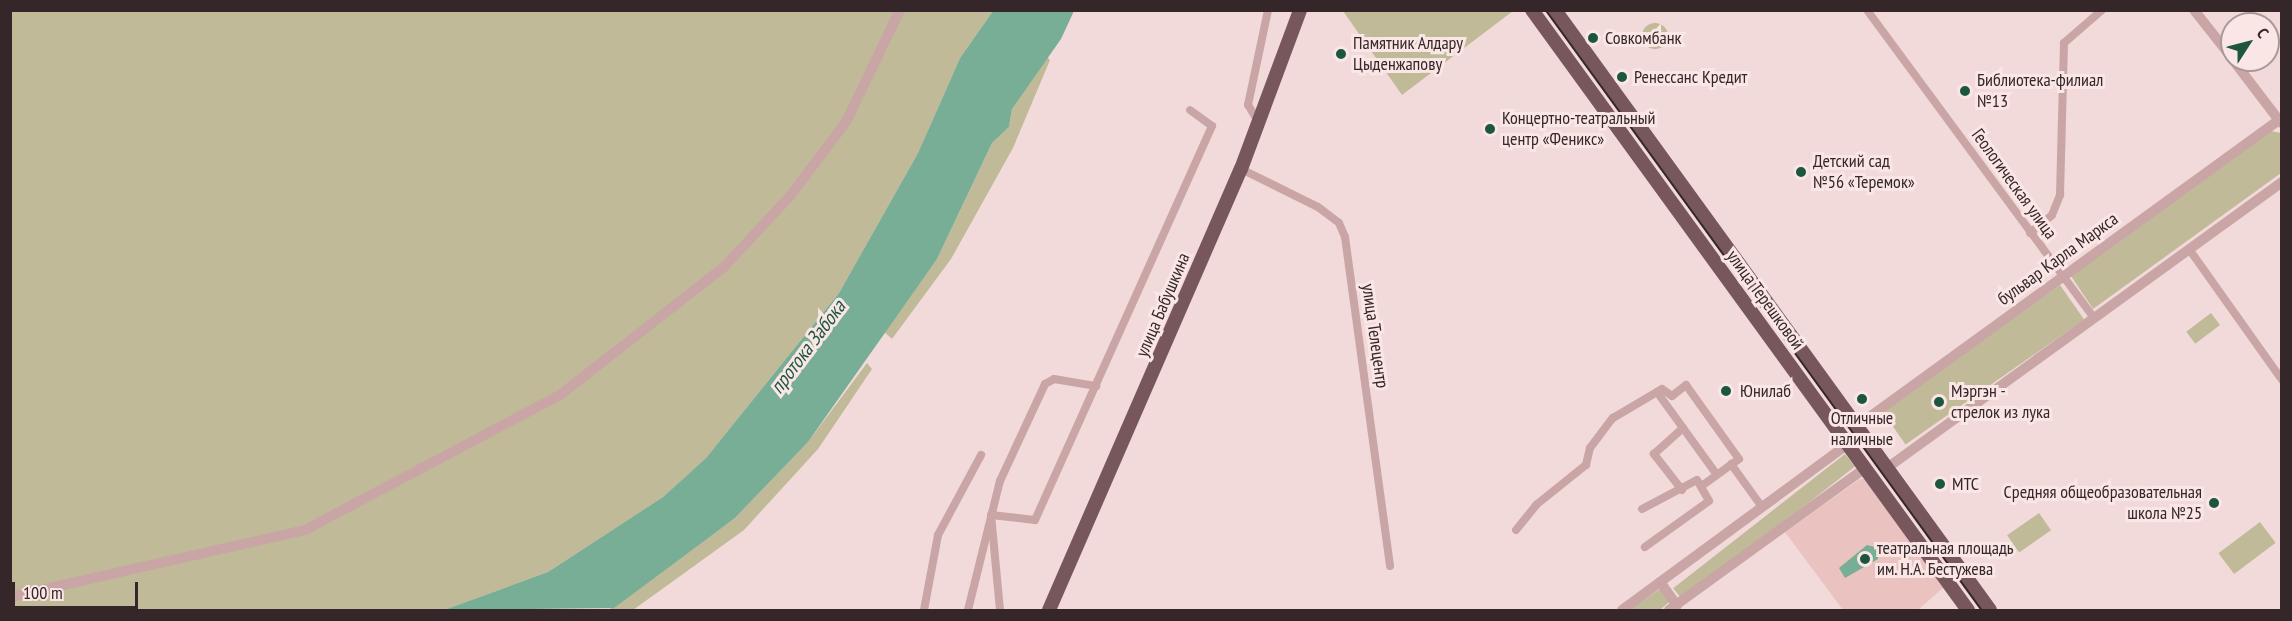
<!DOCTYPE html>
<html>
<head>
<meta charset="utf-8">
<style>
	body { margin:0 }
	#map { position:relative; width:2292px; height:621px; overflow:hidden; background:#f1dad9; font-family:"PT Sans Narrow",sans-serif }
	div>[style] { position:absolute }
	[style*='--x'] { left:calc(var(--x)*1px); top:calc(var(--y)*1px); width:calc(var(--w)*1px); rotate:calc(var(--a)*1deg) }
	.green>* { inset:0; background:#c0ba99; transform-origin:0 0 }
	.round { border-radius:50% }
	.plaza>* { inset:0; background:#eac3c0 }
	.water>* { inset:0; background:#78ae96 }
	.minor>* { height:8px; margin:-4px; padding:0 4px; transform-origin:4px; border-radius:4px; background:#c9a5a6 }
	.tertiary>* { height:10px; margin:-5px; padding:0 5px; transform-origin:5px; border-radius:5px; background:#c9a5a6 }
	.primary>* { height:14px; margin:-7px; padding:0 7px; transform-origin:7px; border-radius:7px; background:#77575c }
	.tram>* { height:1.5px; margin:-0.75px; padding:0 0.75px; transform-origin:0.75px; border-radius:0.75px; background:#352629 }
	.dots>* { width:16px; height:16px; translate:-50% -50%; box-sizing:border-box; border:3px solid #f9e6e5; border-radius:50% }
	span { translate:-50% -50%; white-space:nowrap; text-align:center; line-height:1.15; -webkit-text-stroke:6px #f9e6e5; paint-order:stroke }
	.poi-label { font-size:18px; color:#352629 }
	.left { translate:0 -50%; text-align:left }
	.right { translate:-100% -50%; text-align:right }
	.street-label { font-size:18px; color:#352629 }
	.water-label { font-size:20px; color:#1c563e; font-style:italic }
	.frame { position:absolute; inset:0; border:12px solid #352629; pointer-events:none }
	.north { position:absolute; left:2220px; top:12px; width:60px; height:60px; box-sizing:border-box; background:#f9e6e5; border:2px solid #ab999a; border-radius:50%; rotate:54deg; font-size:16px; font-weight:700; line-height:24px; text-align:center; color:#352629 }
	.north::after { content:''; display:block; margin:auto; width:21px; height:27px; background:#1c563e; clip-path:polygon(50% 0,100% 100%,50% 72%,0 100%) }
	.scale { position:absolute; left:12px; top:582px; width:126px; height:27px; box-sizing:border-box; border:3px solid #352629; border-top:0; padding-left:8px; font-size:18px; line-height:21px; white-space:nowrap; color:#352629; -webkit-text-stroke:4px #f9e6e5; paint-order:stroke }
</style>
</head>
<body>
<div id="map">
	<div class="green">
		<i style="clip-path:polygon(10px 11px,993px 11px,960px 58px,918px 153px,839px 293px,706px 458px,663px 497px,548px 572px,444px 610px,11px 610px)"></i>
		<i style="clip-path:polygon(1513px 11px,1402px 95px,1343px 11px,1513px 10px)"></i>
		<i class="round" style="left:1642px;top:23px;width:26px;height:26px"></i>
		<i style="clip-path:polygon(1046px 56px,1050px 60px,1013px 148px,951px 259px,892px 339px,884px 332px,937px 259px,992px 143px,1009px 127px,1012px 109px)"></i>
		<i style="clip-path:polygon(2271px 131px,2281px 133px,2281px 173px,2093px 309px,2071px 276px)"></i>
		<i style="left:2060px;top:285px;width:42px;height:218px;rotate:55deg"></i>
		<i style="left:2211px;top:313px;width:15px;height:31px;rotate:53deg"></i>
		<i style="clip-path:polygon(867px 363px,872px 369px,818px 449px,744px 530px,633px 610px,608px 610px,735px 518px,808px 442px)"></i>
		<i style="left:1845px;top:454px;width:16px;height:218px;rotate:52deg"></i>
		<i style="left:2039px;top:513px;width:21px;height:39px;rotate:55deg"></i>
		<i style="left:2260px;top:522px;width:26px;height:52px;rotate:53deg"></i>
		<i style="clip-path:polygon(1660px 589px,1669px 602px,1660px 610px,1629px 610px)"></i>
	</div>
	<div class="plaza">
		<i style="clip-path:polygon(1860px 479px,1866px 479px,1944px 587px,1918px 610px,1843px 610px,1785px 532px)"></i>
	</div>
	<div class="water">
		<i style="clip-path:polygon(993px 11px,1074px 11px,1061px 39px,1012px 109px,1009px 127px,992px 143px,937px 259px,808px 442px,735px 518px,614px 608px,444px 610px,548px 572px,663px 497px,706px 458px,839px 293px,918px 153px,960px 58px)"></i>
		<i style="clip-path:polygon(1867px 545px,1878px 548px,1878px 559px,1845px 578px,1839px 568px)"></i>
	</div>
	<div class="minor">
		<i style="--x:1867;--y:10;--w:383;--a:53.6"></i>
		<i style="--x:1259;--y:123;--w:21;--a:-121"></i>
		<i style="--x:1248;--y:105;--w:97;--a:-78.1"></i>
		<i style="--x:1241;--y:169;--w:86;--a:26.3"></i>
		<i style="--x:1318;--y:207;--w:26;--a:37"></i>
		<i style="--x:1339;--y:223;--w:15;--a:67"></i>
		<i style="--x:1345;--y:237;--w:332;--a:82.2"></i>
		<i style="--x:2030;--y:233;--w:28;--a:-39"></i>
		<i style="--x:2052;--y:215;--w:22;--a:-68"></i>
		<i style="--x:2060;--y:195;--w:152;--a:-88.5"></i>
		<i style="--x:2064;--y:43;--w:50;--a:-41"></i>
		<i style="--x:2189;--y:249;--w:161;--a:54.6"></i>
		<i style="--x:1657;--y:392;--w:102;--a:54.1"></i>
		<i style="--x:1731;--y:464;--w:53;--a:54.2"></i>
		<i style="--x:1682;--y:490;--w:46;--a:-127.9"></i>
		<i style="--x:1654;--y:454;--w:39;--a:-42"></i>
		<i style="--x:1642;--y:509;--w:62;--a:-27.8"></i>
		<i style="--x:1697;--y:480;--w:24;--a:60"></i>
		<i style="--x:1709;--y:501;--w:79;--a:144.3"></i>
		<i style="--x:1516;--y:530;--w:32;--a:-51"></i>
		<i style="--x:1536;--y:505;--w:64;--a:-38.7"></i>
		<i style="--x:1586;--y:465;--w:17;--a:-77"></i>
		<i style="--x:1590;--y:448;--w:38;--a:-53"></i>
		<i style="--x:1613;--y:418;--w:57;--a:-30.6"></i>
		<i style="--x:1662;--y:389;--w:12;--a:35"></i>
		<i style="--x:1672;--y:396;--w:18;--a:-38"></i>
		<i style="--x:1686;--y:385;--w:91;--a:54.4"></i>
		<i style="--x:1739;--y:459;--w:44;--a:144.2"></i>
		<i style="--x:924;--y:610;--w:76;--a:-79.4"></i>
		<i style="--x:938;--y:535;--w:91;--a:-61.7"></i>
		<i style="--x:968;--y:610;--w:133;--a:-76.1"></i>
		<i style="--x:1000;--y:481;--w:107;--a:-65.1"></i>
		<i style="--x:1045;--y:384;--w:10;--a:-29"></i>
		<i style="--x:1054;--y:379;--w:43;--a:9.5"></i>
		<i style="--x:1000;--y:610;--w:95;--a:-95.4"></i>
		<i style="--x:991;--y:515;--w:44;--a:6.5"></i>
		<i style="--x:1035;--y:520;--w:432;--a:-65.8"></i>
		<i style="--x:1212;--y:126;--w:27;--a:-144"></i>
	</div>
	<div class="tertiary">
		<i style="--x:2194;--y:10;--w:61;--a:51.6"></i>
		<i style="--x:2233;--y:60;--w:79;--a:52.7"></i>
		<i style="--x:1857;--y:426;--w:521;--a:-35.95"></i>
		<i style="--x:1887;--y:468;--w:488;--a:-35.9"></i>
		<i style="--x:1660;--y:582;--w:29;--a:54"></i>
		<i style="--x:10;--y:597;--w:303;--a:-12.8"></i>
		<i style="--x:305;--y:530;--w:289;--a:-27.9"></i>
		<i style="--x:560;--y:395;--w:209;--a:-38"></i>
		<i style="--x:725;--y:266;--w:96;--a:-47.1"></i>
		<i style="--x:790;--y:196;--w:93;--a:-52.9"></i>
		<i style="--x:846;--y:122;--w:124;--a:-64.3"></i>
		<i style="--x:1622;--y:610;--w:279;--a:-36.3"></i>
		<i style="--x:1669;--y:610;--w:241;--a:-35.9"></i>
	</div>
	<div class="primary">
		<i style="--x:1532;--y:10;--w:742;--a:54"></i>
		<i style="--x:1555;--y:10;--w:741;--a:54.06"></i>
		<i style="--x:1049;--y:610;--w:481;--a:-66.5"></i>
		<i style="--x:1241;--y:169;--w:170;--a:-69.6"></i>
	</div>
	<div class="tram">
		<i style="--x:1546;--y:10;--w:742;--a:54"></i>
	</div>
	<div class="dots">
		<i style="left:1593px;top:38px;background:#1c563e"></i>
		<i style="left:1341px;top:54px;background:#1c563e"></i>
		<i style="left:1622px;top:77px;background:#1c563e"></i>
		<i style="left:1965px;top:91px;background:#1c563e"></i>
		<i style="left:1490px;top:129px;background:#1c563e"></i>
		<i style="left:1801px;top:172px;background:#1c563e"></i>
		<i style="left:1726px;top:391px;background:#1c563e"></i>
		<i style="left:1862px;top:399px;background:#1c563e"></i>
		<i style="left:1939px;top:402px;background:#1c563e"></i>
		<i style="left:1940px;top:484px;background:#1c563e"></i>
		<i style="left:2214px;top:503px;background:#1c563e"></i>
		<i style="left:1865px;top:559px;background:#1c563e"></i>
	</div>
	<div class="poi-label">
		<span class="left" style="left:1605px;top:38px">Совкомбанк</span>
		<span class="left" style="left:1353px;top:54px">Памятник Алдару<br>Цыденжапову</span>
		<span class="left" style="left:1634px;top:77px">Ренессанс Кредит</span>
		<span class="left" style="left:1977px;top:91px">Библиотека-филиал<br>№13</span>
		<span class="left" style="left:1502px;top:129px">Концертно-театральный<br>центр «Феникс»</span>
		<span class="left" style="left:1813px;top:172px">Детский сад<br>№56 «Теремок»</span>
		<span class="left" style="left:1740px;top:391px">Юнилаб</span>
		<span class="left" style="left:1951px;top:402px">Мэргэн -<br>стрелок из лука</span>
		<span style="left:1862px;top:429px">Отличные<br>наличные</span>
		<span class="left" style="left:1952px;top:484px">МТС</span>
		<span class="right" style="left:2202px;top:503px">Средняя общеобразовательная<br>школа №25</span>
		<span class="left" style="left:1877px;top:559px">театральная площадь<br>им. Н.А. Бестужева</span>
	</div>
	<div class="street-label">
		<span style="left:2014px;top:184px;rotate:54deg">Геологическая улица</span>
		<span style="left:2058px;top:259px;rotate:-36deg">бульвар Карла Маркса</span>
		<span style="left:1765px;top:300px;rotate:54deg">улица Терешковой</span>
		<span style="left:1163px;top:305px;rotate:-67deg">улица Бабушкина</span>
		<span style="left:1375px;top:336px;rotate:82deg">улица Телецентр</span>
	</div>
	<div class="water-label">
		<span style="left:808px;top:347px;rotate:-53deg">протока Забока</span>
	</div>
	<div class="frame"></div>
	<div class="north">С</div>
	<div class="scale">100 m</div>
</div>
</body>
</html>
